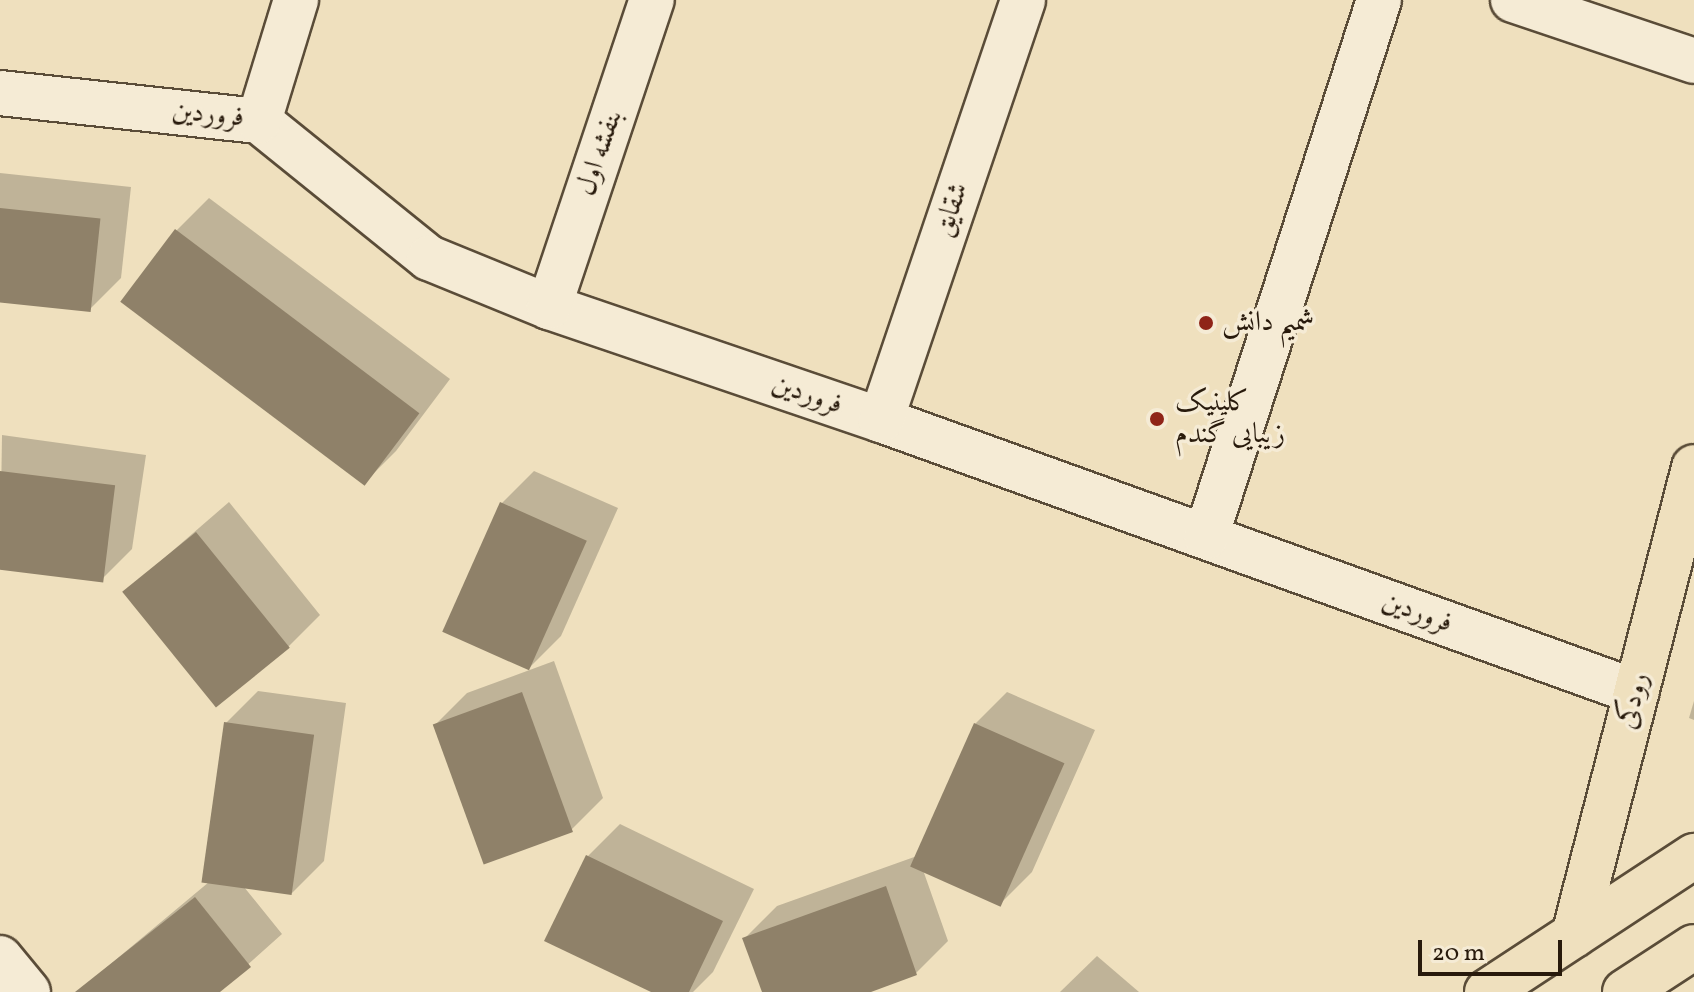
<!DOCTYPE html>
<html>
<head>
<meta charset="utf-8">
<style>
	body { margin:0 }
	#map { position:relative; width:1694px; height:992px; overflow:hidden; background:#efe0be; font-family:Vollkorn,Amiri,serif }
	div>[style] { position:absolute }
	[style*='--x'] { left:calc(var(--x)*1px); top:calc(var(--y)*1px); width:calc(var(--w)*1px); rotate:calc(var(--a)*1deg) }
	.shadow>* { inset:0; background:#0003 }
	.building>* { inset:0; background:#8f8169; transform-origin:0 0 }
	.roads { filter:drop-shadow(2px 0 #5a4c38) drop-shadow(-2px 0 #5a4c38) drop-shadow(0 2px #5a4c38) drop-shadow(0 -2px #5a4c38) }
	.street>* { height:44px; margin:-22px; padding:0 22px; transform-origin:22px; border-radius:22px; background:#f5ebd5 }
	.secondary>* { height:44px; margin:-22px; padding:0 22px; transform-origin:22px; border-radius:22px; background:#f5ebd5 }
	.primary>* { height:44px; margin:-22px; padding:0 22px; transform-origin:22px; border-radius:22px; background:#efe0be }
	.dots>* { width:22px; height:22px; translate:-50% -50%; box-sizing:border-box; border:4px solid #f5ebd5; border-radius:50% }
	span { translate:-50% -50%; white-space:nowrap; text-align:center; line-height:1.15; -webkit-text-stroke:7px #f5ebd5; paint-order:stroke }
	.street-label { font-size:28px; color:#281a0c }
	.poi-label { font-size:28px; color:#281a0c }
	.left { translate:0 -50%; text-align:left }
	.scale { position:absolute; left:1418px; top:940px; width:144px; height:36px; box-sizing:border-box; border:4px solid #281a0c; border-top:0; padding-left:10px; font-size:24px; line-height:28px; white-space:nowrap; color:#281a0c; -webkit-text-stroke:6px #f5ebd5; paint-order:stroke }
</style>
</head>
<body>
<div id="map">
	<div class="shadow">
		<i style="clip-path:polygon(0 173px,131px 187px,121px 278px,89px 310px,0 300px)"></i>
		<i style="clip-path:polygon(209px 198px,450px 379px,396px 451px,364px 483px,123px 302px,177px 230px)"></i>
		<i style="clip-path:polygon(2px 435px,146px 455px,132px 549px,100px 581px,0 567px)"></i>
		<i style="clip-path:polygon(534px 471px,618px 508px,561px 636px,529px 668px,445px 631px,502px 503px)"></i>
		<i style="clip-path:polygon(229px 502px,320px 615px,288px 647px,125px 592px)"></i>
		<i style="clip-path:polygon(554px 661px,603px 798px,571px 830px,435px 725px,467px 693px)"></i>
		<i style="clip-path:polygon(258px 691px,346px 703px,324px 861px,292px 893px,244px 887px,282px 934px,217px 992px,77px 992px,209px 882px,226px 723px)"></i>
		<i style="clip-path:polygon(1007px 692px,1095px 730px,1032px 872px,1000px 904px,923px 870px,948px 941px,916px 973px,865px 992px,764px 992px,745px 938px,777px 906px,917px 856px,975px 724px)"></i>
		<i style="clip-path:polygon(1694px 701px,1694px 720px,1689px 718px)"></i>
		<i style="clip-path:polygon(620px 824px,754px 889px,713px 972px,693px 992px,656px 992px,588px 856px)"></i>
		<i style="clip-path:polygon(1097px 956px,1139px 992px,1060px 992px)"></i>
	</div>
	<div class="building">
		<i style="left:0;top:208px;width:101px;height:94px;rotate:6deg"></i>
		<i style="left:175px;top:229px;width:306px;height:91px;rotate:37deg"></i>
		<i style="left:0;top:471px;width:116px;height:98px;rotate:7deg"></i>
		<i style="left:500px;top:502px;width:95px;height:142px;rotate:24deg"></i>
		<i style="left:196px;top:532px;width:149px;height:95px;rotate:51deg"></i>
		<i style="left:522px;top:692px;width:149px;height:95px;rotate:70deg"></i>
		<i style="left:224px;top:722px;width:91px;height:162px;rotate:8deg"></i>
		<i style="left:974px;top:723px;width:99px;height:157px;rotate:24deg"></i>
		<i style="clip-path:polygon(586px 855px,723px 921px,689px 992px,651px 992px,544px 941px)"></i>
		<i style="clip-path:polygon(886px 886px,917px 975px,871px 992px,762px 992px,742px 938px)"></i>
		<i style="clip-path:polygon(195px 897px,251px 967px,220px 992px,75px 992px)"></i>
	</div>
	<div class="roads">
		<div class="street">
			<i style="--x:1513;--y:0;--w:191;--a:18.6"></i>
			<i style="--x:0;--y:93;--w:261;--a:6.2"></i>
			<i style="--x:259;--y:121;--w:218;--a:38.9"></i>
			<i style="--x:429;--y:258;--w:130;--a:22.2"></i>
			<i style="--x:549;--y:307;--w:351;--a:18.8"></i>
			<i style="--x:881;--y:420;--w:803;--a:19.81"></i>
			<i style="--x:259;--y:121;--w:127;--a:-73"></i>
			<i style="--x:549;--y:307;--w:324;--a:-71.5"></i>
			<i style="--x:881;--y:420;--w:443;--a:-71.3"></i>
			<i style="--x:1206;--y:537;--w:564;--a:-72.14"></i>
		</div>
		<div class="secondary">
			<i style="--x:0;--y:958;--w:44;--a:50.5"></i>
		</div>
		<div class="primary">
			<i style="--x:1574;--y:935;--w:483;--a:-75.6"></i>
			<i style="--x:1487;--y:992;--w:248;--a:-33.3"></i>
			<i style="--x:1625;--y:992;--w:82;--a:-33.1"></i>
		</div>
	</div>
	<div class="dots">
		<i style="left:1206px;top:323px;background:#8f2418"></i>
		<i style="left:1157px;top:419px;background:#8f2418"></i>
	</div>
	<div class="street-label">
		<span style="left:208px;top:115px;rotate:6deg">فروردین</span>
		<span style="left:600px;top:153px;rotate:-71deg">بنفشه اول</span>
		<span style="left:952px;top:210px;rotate:-71deg">شقایق</span>
		<span style="left:807px;top:395px;rotate:19deg">فروردین</span>
		<span style="left:1417px;top:613px;rotate:20deg">فروردین</span>
		<span style="left:1634px;top:701px;rotate:-76deg">رودکى</span>
	</div>
	<div class="poi-label">
		<span class="left" style="left:1222px;top:323px">شمیم دانش</span>
		<span class="left" style="left:1175px;top:419px">کلینیک<br>زیبایی گندم</span>
	</div>
	<div class="scale">20 m</div>
</div>
</body>
</html>
